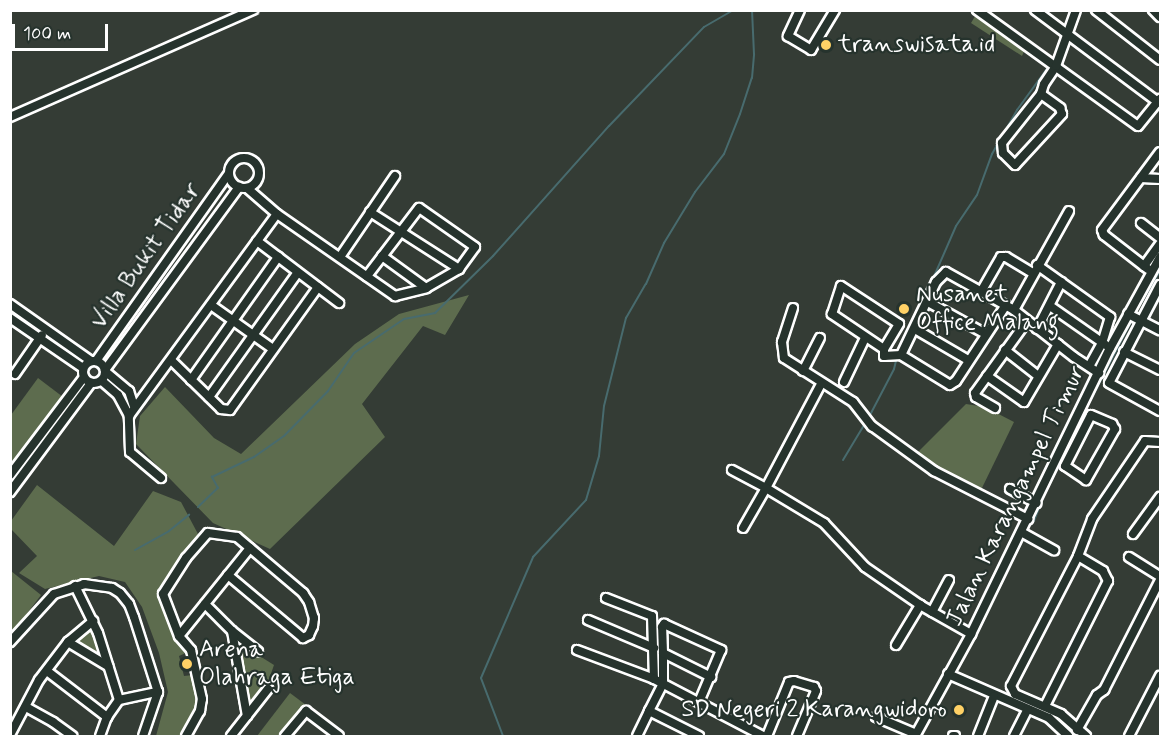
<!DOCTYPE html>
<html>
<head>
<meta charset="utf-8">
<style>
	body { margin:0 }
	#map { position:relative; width:1171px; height:747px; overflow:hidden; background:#343c35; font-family:Mynerve,sans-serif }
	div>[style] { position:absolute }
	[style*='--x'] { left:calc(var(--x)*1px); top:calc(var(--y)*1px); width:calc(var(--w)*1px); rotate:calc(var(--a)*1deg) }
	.green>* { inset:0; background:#5d6c4e }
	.stream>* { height:2px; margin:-1px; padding:0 1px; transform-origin:1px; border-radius:1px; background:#486b6e }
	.roads { filter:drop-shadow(2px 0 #fff) drop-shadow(-2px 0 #fff) drop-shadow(0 2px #fff) drop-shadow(0 -2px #fff) }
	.minor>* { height:8px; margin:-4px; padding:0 4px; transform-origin:4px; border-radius:4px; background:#26332d }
	.minor>.ring { margin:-4px; padding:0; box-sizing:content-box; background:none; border:8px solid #26332d; border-radius:50% }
	.dots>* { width:16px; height:16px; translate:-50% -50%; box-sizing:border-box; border:3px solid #26332d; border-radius:50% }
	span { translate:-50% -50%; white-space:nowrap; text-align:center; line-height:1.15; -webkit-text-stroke:4.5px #26332d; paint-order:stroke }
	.poi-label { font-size:24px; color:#fff }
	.left { translate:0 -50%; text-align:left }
	.right { translate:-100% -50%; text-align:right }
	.street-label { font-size:24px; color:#fff }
	.frame { position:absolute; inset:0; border:12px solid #fff; pointer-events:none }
	.scale { position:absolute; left:12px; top:24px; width:96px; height:27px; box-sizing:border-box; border:3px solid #fff; border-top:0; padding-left:8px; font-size:18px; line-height:21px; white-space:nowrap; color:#fff; -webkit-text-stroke:4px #26332d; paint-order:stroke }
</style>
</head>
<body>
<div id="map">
	<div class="green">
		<i style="clip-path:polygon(977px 13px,1025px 49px,1022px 56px,971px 23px)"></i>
		<i style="clip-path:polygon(469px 295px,445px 335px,423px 326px,362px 404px,385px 437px,270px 549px,213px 523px,136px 444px,140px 416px,165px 387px,214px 438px,241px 454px,355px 344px,399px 314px)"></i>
		<i style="clip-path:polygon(38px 378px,63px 397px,11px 468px,11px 415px)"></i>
		<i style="clip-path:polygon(966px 404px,985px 407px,1014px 422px,980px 492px,944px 476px,916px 454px)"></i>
		<i style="clip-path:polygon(37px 485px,114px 546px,153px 491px,181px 502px,198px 534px,175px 567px,159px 595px,175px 638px,188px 652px,179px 656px,184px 676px,193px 675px,197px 701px,182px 736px,156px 736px,168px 692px,159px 653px,142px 607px,125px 582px,99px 576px,45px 589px,19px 573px,37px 556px,11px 529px,11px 521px)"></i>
		<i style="clip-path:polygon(11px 571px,41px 595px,11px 635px)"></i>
		<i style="clip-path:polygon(92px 626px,102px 657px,74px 641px)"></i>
		<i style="clip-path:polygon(239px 643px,274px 665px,267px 685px,249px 707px)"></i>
		<i style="clip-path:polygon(290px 693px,306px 705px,282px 736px,257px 736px)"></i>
	</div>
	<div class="stream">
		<i style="--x:932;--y:281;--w:60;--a:-66.4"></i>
		<i style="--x:956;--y:226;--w:37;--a:-56"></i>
		<i style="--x:977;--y:195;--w:44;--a:-69.9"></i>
		<i style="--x:992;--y:154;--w:51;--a:-60.4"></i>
		<i style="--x:1017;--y:110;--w:54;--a:-54"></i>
		<i style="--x:1134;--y:315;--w:51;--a:-59.4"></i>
		<i style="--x:899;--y:351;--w:21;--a:-65"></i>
		<i style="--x:1074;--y:432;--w:126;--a:-62.6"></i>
		<i style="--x:843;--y:460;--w:52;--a:-59"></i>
		<i style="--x:870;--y:415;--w:52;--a:-62.4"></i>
		<i style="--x:894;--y:369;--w:12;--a:-76"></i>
		<i style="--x:198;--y:507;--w:28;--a:-44"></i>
		<i style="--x:218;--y:488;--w:13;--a:-119"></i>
		<i style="--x:212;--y:477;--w:47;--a:-25.5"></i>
		<i style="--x:254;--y:457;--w:37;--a:-35"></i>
		<i style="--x:284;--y:436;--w:63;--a:-45.6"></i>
		<i style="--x:328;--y:391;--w:46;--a:-55.6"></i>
		<i style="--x:354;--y:353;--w:60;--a:-34.2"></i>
		<i style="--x:404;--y:319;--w:32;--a:-11"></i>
		<i style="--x:435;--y:313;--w:81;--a:-44.5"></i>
		<i style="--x:493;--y:256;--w:174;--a:-48.3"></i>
		<i style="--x:609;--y:126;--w:137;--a:-46.2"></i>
		<i style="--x:704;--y:27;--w:34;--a:-30"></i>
		<i style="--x:1034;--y:521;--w:40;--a:-69"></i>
		<i style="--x:135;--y:550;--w:39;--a:-29"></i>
		<i style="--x:169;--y:531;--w:26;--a:-39"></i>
		<i style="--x:503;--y:736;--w:62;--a:-110.8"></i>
		<i style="--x:481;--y:678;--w:132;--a:-66.7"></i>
		<i style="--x:533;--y:557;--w:78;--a:-47.1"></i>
		<i style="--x:586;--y:500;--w:46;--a:-73.5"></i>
		<i style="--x:599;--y:456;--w:50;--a:-84.3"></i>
		<i style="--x:604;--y:406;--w:91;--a:-76"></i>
		<i style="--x:626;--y:318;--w:39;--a:-60"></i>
		<i style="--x:646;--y:284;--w:45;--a:-66.3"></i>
		<i style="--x:664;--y:243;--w:60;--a:-58.7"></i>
		<i style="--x:695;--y:192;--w:48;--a:-52.7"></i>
		<i style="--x:724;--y:154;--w:43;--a:-68.2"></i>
		<i style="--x:740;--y:114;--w:38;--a:-72"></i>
		<i style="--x:752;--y:78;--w:24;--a:-85"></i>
		<i style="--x:754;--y:54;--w:44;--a:-92.6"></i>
	</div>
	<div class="roads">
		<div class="minor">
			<i style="--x:800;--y:10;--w:29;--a:115"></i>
			<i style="--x:788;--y:36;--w:27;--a:31"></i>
			<i style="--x:811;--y:50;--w:47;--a:-59"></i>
			<i style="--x:977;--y:10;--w:198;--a:35.8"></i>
			<i style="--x:1138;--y:126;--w:35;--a:-51"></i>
			<i style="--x:1035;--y:10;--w:154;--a:36.8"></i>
			<i style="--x:1096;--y:10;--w:81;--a:38"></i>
			<i style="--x:1153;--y:10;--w:10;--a:45"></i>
			<i style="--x:1041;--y:94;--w:24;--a:36"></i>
			<i style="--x:1060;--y:108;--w:6;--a:72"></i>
			<i style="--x:1062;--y:114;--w:69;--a:132.7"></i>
			<i style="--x:1015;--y:165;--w:17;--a:-135"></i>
			<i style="--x:1003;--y:153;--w:10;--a:-96"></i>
			<i style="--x:1002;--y:143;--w:63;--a:-51.5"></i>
			<i style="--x:1041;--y:94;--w:10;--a:-73"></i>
			<i style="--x:1044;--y:84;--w:22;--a:-56"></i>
			<i style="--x:1056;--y:66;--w:59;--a:-70.3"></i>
			<i style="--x:10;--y:117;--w:266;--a:-23.8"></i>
			<i class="ring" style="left:229px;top:158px;width:22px;height:22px"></i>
			<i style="--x:1141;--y:178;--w:19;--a:3"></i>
			<i style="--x:247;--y:188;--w:40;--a:41"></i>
			<i style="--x:277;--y:214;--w:144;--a:34.8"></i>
			<i style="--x:395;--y:296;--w:32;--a:-14"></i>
			<i style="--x:426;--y:288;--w:38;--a:-30"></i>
			<i style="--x:459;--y:269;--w:27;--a:-54"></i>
			<i style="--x:475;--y:247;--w:68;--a:-145.1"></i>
			<i style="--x:419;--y:208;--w:86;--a:127.4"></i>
			<i style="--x:370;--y:212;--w:106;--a:32.6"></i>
			<i style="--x:1141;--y:223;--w:24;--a:38"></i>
			<i style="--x:257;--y:241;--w:103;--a:37.1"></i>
			<i style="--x:382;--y:256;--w:54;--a:36"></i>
			<i style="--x:340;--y:257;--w:98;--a:-55.8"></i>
			<i style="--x:1037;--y:265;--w:90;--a:35.5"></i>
			<i style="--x:1110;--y:317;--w:27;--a:107"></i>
			<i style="--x:1102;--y:343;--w:26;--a:119"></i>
			<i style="--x:1144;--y:266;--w:51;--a:-142.2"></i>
			<i style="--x:1104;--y:235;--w:5;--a:-112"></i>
			<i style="--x:1102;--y:230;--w:97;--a:-53.4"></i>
			<i style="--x:1148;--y:269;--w:5;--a:-143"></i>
			<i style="--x:1144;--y:266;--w:27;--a:-54"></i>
			<i style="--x:1160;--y:285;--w:110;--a:117.5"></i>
			<i style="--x:1109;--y:383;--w:58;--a:28.8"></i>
			<i style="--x:982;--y:290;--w:38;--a:-60"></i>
			<i style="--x:1001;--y:257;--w:5;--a:0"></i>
			<i style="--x:1006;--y:257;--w:31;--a:31"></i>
			<i style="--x:928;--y:302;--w:66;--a:28.9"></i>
			<i style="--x:10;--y:304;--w:99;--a:35.1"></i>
			<i style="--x:211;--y:305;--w:76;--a:35.4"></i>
			<i style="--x:1050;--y:306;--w:68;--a:34.9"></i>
			<i style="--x:793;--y:308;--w:36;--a:108"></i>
			<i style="--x:782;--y:342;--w:16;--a:83"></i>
			<i style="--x:784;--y:358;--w:82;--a:32.5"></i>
			<i style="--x:853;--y:402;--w:31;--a:52"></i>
			<i style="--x:872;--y:426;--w:77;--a:36"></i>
			<i style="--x:934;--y:471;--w:106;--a:27.1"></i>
			<i style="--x:1014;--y:310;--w:113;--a:-60.9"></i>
			<i style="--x:1128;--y:314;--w:36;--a:27"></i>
			<i style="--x:10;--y:318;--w:88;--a:34.4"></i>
			<i style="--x:915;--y:329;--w:61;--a:30.3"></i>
			<i style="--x:1037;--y:329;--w:53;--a:-62.9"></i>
			<i style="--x:884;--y:349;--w:63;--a:-146.1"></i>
			<i style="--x:832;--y:314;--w:29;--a:-72"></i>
			<i style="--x:841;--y:286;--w:69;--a:33.2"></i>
			<i style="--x:899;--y:324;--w:29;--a:121"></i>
			<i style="--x:884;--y:349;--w:7;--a:90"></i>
			<i style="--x:884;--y:356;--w:17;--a:-3"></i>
			<i style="--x:901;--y:355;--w:57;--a:31.5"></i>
			<i style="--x:950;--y:385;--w:7;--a:-34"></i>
			<i style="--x:956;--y:381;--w:91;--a:-56.7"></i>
			<i style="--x:1005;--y:350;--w:42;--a:38.2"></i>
			<i style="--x:1124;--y:352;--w:40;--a:26.6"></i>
			<i style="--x:901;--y:355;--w:81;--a:-64.4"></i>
			<i style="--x:936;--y:282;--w:14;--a:-45"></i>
			<i style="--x:946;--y:272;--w:78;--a:29.2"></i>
			<i style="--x:1014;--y:310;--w:76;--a:38.1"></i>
			<i style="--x:1074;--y:357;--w:30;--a:33"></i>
			<i style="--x:171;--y:360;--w:70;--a:44.4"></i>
			<i style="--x:221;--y:409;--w:9;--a:6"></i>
			<i style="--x:230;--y:410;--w:151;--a:-54.4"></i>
			<i class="ring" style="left:83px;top:361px;width:14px;height:14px"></i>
			<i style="--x:96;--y:361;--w:230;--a:-54.7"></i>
			<i style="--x:105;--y:370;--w:227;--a:-53.8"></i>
			<i style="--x:803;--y:371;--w:37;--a:-63"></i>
			<i style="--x:106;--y:372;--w:30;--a:40"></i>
			<i style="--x:129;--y:391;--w:16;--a:72"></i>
			<i style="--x:15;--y:374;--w:47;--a:-55.3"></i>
			<i style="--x:987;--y:376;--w:45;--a:35.1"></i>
			<i style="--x:1024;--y:402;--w:67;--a:-59.6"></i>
			<i style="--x:191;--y:380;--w:151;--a:-54.7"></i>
			<i style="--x:102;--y:381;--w:21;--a:41"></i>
			<i style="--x:118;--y:395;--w:24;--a:62"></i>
			<i style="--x:844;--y:382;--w:49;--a:-64.5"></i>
			<i style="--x:821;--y:384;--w:118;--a:117.9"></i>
			<i style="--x:766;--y:488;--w:68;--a:31.1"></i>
			<i style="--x:824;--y:523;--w:60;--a:47"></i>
			<i style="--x:865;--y:567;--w:67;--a:34.6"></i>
			<i style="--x:920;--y:605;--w:59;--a:29.6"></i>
			<i style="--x:209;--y:397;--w:153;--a:-54.5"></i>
			<i style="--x:995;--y:408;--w:22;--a:-150"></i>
			<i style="--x:976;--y:397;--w:4;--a:-104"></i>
			<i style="--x:975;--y:393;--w:89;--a:-54.2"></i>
			<i style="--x:1091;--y:415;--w:23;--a:23"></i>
			<i style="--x:1112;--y:424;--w:6;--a:59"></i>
			<i style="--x:1115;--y:429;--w:59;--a:119.6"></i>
			<i style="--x:1086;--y:480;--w:25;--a:-146"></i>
			<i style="--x:1065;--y:466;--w:57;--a:-63"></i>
			<i style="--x:732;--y:470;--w:38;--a:28"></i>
			<i style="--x:766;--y:488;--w:46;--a:119.9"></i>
			<i style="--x:10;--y:475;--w:123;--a:-52.9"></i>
			<i style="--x:161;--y:478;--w:40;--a:-140"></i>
			<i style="--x:130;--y:452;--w:36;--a:-92"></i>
			<i style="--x:129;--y:416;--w:250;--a:-53.8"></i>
			<i style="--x:1010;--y:489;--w:30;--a:28"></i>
			<i style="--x:10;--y:492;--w:136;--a:-53.4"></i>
			<i style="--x:1021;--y:532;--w:38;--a:29"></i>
			<i style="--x:1133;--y:534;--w:46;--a:-53.9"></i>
			<i style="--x:1129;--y:557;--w:36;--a:32"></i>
			<i style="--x:75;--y:586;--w:52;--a:63.9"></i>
			<i style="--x:98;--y:633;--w:70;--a:72.6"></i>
			<i style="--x:606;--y:598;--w:49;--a:21.4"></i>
			<i style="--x:652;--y:616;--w:63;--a:88.2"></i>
			<i style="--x:205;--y:604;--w:38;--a:45"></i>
			<i style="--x:232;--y:631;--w:33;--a:38"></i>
			<i style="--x:932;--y:612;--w:36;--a:-62"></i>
			<i style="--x:588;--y:620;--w:72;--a:23"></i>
			<i style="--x:232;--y:631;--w:86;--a:80"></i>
			<i style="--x:179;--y:636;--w:113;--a:-51.1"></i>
			<i style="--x:10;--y:642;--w:65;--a:-47.5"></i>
			<i style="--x:54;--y:594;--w:32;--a:-18"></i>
			<i style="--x:84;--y:584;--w:28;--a:8"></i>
			<i style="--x:112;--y:588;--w:9;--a:32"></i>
			<i style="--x:120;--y:593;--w:14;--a:51"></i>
			<i style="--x:129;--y:604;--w:14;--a:69"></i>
			<i style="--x:134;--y:617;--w:79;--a:72.3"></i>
			<i style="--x:158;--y:692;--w:46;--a:108.8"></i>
			<i style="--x:68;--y:642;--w:33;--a:-40"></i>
			<i style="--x:896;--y:645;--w:47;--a:-59"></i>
			<i style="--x:577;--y:650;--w:82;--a:20.6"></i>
			<i style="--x:654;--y:679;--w:123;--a:27.6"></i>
			<i style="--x:663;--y:653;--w:26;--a:-92"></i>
			<i style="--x:662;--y:627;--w:4;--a:-56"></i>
			<i style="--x:664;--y:624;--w:63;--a:24.5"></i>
			<i style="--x:721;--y:650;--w:56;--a:112.9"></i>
			<i style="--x:47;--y:671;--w:76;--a:37.5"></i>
			<i style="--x:948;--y:674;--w:110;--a:23.5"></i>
			<i style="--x:1049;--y:718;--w:26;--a:43"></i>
			<i style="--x:1045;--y:706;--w:140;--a:-63.3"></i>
			<i style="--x:1108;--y:581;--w:11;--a:-117"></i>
			<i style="--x:1103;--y:571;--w:29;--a:-149"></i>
			<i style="--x:26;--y:707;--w:31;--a:29"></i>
			<i style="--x:53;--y:722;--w:24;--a:36"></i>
			<i style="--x:876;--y:717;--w:43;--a:23"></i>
			<i style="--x:1077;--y:730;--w:40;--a:-60.3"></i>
			<i style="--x:1097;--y:695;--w:9;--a:-36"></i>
			<i style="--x:1104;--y:690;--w:123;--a:-63"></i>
			<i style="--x:10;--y:735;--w:62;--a:-62.2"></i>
			<i style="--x:39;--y:680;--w:48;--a:-52.7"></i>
			<i style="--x:68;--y:642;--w:47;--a:31"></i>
			<i style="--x:100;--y:736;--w:20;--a:-70"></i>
			<i style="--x:107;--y:717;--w:21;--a:-55"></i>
			<i style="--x:119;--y:700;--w:40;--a:-12"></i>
			<i style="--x:186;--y:736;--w:29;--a:-61"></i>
			<i style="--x:200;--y:711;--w:12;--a:-81"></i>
			<i style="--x:202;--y:699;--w:50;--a:-102.7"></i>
			<i style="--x:191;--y:650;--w:18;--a:-131"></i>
			<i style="--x:179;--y:636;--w:45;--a:-110.9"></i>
			<i style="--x:163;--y:594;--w:43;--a:-57.4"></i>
			<i style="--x:186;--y:558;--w:33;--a:-49"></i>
			<i style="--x:208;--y:533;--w:29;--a:8"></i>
			<i style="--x:237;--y:537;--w:87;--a:40.3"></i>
			<i style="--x:303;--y:593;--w:11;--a:56"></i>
			<i style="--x:309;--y:602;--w:17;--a:73"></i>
			<i style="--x:314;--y:618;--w:8;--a:97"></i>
			<i style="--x:313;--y:626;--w:10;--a:114"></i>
			<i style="--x:309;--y:635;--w:7;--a:153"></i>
			<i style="--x:303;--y:638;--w:98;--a:-140"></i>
			<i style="--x:231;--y:736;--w:60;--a:-51.8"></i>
			<i style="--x:285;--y:736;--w:33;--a:-50"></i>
			<i style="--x:306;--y:711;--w:41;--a:37.1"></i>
			<i style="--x:637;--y:736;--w:28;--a:-64"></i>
			<i style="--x:699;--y:736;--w:56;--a:-153.4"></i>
			<i style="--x:649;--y:711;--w:30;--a:-63"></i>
			<i style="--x:663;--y:684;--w:31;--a:-90"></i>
			<i style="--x:663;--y:653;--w:54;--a:26.6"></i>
			<i style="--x:767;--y:736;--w:58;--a:-67.8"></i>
			<i style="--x:789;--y:682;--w:5;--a:-11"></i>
			<i style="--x:794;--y:681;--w:21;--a:17"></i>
			<i style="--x:814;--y:687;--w:4;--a:63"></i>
			<i style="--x:816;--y:691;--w:49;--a:112.9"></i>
			<i style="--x:915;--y:736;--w:116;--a:-61.2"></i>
			<i style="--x:971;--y:634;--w:318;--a:-64.1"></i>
			<i style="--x:1110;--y:348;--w:104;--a:-61.2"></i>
			<i style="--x:953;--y:736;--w:2;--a:0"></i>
			<i style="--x:978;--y:736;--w:43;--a:-68.2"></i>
			<i style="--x:1014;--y:736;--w:30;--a:-63"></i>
			<i style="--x:1086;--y:736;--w:33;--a:-139"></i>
			<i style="--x:1061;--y:714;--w:50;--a:-156.5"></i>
			<i style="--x:1015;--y:694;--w:9;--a:-117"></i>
			<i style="--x:1011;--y:686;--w:146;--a:-62.7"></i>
			<i style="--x:1078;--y:556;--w:40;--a:-69"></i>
			<i style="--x:1092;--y:519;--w:94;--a:-55.8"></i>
			<i style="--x:1145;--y:441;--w:15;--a:4"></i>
			<i style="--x:1129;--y:736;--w:68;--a:-62.7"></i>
		</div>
	</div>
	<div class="dots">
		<i style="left:826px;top:45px;background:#ffd166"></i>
		<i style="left:904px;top:309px;background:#ffd166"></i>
		<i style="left:187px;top:664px;background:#ffd166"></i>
		<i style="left:959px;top:710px;background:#ffd166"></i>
	</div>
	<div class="poi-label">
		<span class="left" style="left:838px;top:45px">transwisata.id</span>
		<span class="left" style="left:916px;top:309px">Nusanet<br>Office Malang</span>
		<span class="left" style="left:199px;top:664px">Arena<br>Olahraga Etiga</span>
		<span class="right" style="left:947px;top:710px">SD Negeri 2 Karangwidoro</span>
	</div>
	<div class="street-label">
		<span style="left:146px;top:256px;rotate:-55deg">Villa Bukit Tidar</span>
		<span style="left:1016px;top:496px;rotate:-64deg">Jalan Karangampel Timur</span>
	</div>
	<div class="frame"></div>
	<div class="scale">100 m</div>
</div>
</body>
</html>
